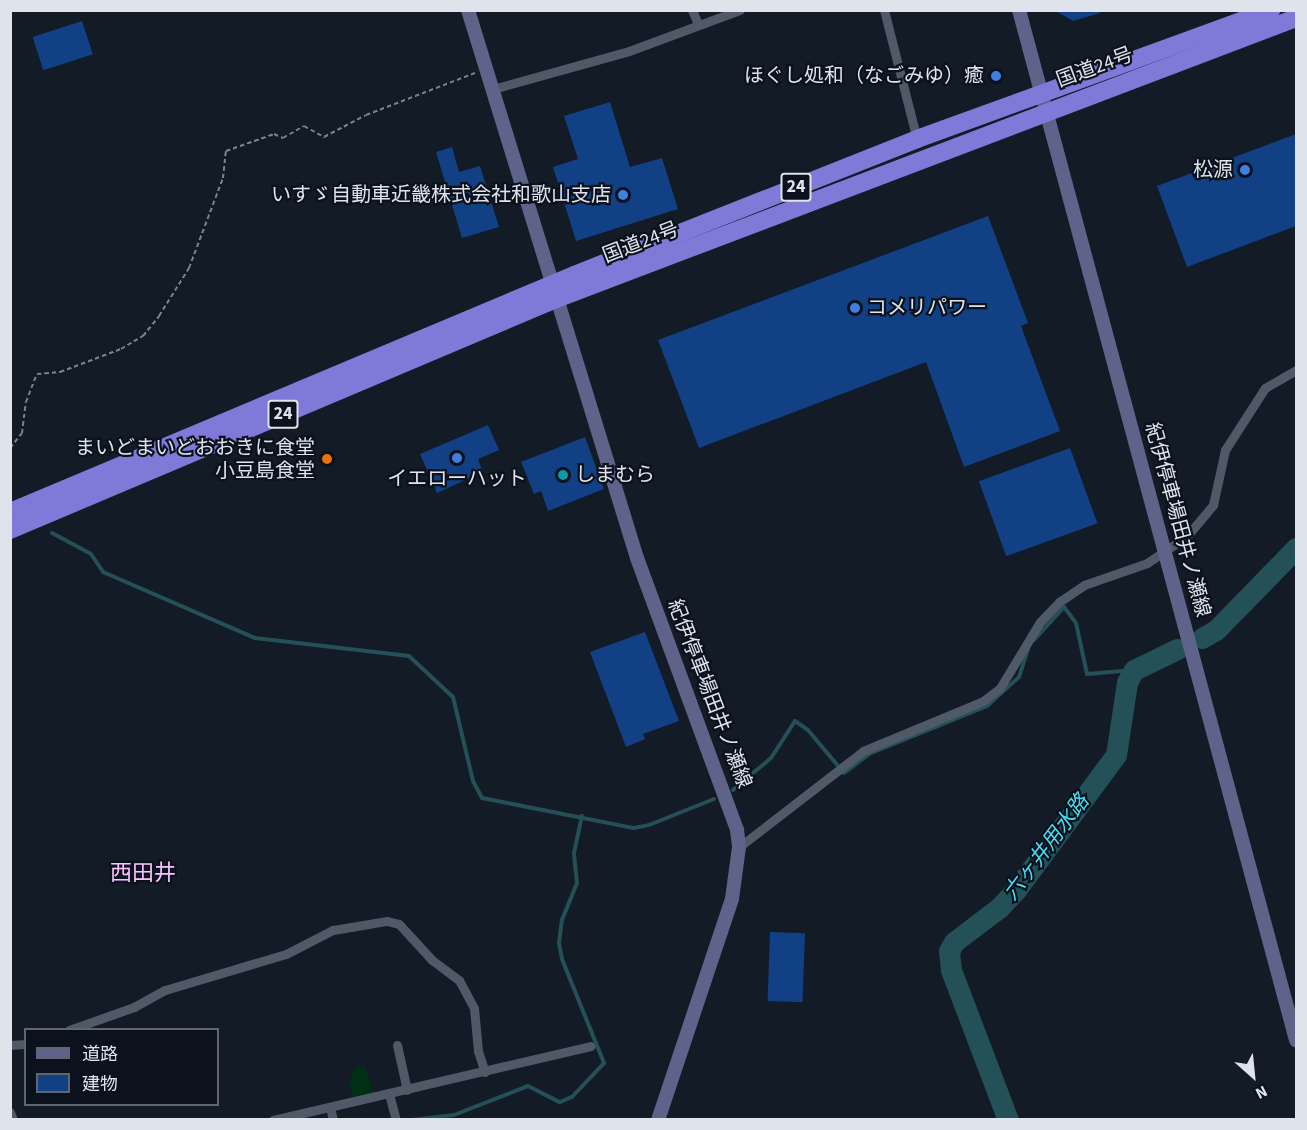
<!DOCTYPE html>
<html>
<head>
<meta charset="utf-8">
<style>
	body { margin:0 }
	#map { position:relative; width:1307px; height:1130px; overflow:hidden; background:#131b27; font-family:"Source Sans 3","Noto Sans JP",sans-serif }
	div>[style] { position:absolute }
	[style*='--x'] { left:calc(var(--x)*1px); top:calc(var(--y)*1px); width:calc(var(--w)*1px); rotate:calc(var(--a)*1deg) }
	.green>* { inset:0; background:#003013 }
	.stream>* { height:4px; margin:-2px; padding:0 2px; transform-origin:2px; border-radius:2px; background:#245057 }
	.river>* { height:21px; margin:-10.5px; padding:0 10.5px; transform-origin:10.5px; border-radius:10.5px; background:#245057 }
	.building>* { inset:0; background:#114084; transform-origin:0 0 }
	.path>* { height:2px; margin-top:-1px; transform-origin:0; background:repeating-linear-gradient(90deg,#7b828c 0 4.5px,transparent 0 7.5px) }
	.street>* { height:9px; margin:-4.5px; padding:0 4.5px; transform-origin:4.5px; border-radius:4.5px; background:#505967 }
	.secondary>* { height:14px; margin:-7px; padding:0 7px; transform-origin:7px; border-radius:7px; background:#5e6389 }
	.highway>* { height:18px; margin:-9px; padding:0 9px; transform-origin:9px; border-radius:9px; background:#7f79d8 }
	.dots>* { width:16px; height:16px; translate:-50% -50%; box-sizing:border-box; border:3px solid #0b121d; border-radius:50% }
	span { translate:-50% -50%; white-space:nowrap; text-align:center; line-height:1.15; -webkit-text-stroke:4.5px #0b121d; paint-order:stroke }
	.shield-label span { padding:2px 4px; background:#0b121d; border:2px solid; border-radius:4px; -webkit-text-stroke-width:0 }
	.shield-label { font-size:18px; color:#dee3ec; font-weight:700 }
	.street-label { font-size:20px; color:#dee3ec }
	.poi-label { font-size:20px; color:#dee3ec }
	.right { translate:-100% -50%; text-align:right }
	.left { translate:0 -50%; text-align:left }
	.water-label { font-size:21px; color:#49dcf0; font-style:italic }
	.quarter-label { font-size:22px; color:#f9c2ff }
	.frame { position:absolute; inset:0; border:12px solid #dee3ec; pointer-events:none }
	.legend { position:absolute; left:24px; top:1028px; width:195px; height:78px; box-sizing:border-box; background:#0b121d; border:2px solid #5f6670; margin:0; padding:8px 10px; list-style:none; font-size:18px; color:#dee3ec }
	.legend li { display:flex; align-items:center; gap:12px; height:30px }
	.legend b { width:30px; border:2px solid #5f6670 }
	.north { position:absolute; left:1223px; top:1046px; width:60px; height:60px; -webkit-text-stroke:4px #0b121d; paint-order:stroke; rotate:153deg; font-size:16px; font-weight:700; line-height:24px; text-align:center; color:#dee3ec }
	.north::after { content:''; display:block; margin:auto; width:21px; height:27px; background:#dee3ec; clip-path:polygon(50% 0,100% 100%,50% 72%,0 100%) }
</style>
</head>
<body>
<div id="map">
	<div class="green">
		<i style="clip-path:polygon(365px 1066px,373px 1093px,353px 1097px,349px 1084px,355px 1068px)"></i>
	</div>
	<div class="stream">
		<i style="--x:52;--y:533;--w:44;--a:28.3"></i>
		<i style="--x:91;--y:554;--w:22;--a:56"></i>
		<i style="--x:103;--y:572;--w:166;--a:23.5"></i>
		<i style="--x:255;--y:638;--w:155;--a:6.7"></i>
		<i style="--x:409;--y:656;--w:60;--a:43"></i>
		<i style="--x:453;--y:697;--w:86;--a:76.6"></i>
		<i style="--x:473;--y:781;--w:19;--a:62"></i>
		<i style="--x:482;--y:798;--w:155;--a:11.2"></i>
		<i style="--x:634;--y:828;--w:15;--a:-11"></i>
		<i style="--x:649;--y:825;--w:70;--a:-21.8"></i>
		<i style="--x:1034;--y:640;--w:45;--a:-47.7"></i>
		<i style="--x:1064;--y:607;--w:20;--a:53"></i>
		<i style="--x:1076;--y:623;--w:52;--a:77.8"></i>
		<i style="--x:1087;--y:674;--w:47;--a:-4.9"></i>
		<i style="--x:733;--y:790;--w:50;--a:-40.1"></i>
		<i style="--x:771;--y:758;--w:44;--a:-57"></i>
		<i style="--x:795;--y:721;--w:16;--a:35"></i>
		<i style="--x:808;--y:730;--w:56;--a:50.1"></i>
		<i style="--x:844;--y:773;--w:31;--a:-37"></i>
		<i style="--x:869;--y:754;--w:127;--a:-22.1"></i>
		<i style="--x:987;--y:706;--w:43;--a:-42.2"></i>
		<i style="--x:1019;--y:677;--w:29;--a:-72"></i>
		<i style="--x:412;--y:1120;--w:42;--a:-6.8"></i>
		<i style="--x:454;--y:1115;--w:79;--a:-21.4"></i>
		<i style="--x:528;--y:1086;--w:36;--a:27"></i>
		<i style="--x:560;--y:1102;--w:13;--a:-23"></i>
		<i style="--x:572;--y:1097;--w:47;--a:-46.7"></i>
		<i style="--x:604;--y:1063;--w:112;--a:-112"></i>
		<i style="--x:562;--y:959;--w:16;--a:-101"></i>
		<i style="--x:559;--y:943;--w:23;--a:-83"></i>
		<i style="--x:562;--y:920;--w:40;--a:-68"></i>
		<i style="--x:577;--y:883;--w:30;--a:-96"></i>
		<i style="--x:574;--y:853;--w:38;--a:-78"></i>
	</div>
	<div class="river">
		<i style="--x:1202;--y:638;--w:16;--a:-30"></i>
		<i style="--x:1216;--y:630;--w:115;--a:-45.7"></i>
		<i style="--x:1008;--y:1120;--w:160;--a:-110.8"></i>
		<i style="--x:951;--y:970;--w:19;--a:-96"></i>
		<i style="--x:949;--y:951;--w:10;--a:-61"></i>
		<i style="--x:954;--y:942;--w:56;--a:-37.1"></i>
		<i style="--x:999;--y:908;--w:25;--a:-47"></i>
		<i style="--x:1016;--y:890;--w:168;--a:-53.5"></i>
		<i style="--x:1116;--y:755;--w:74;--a:-81.4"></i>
		<i style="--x:1127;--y:682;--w:14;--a:-60"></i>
		<i style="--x:1134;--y:670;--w:48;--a:-26"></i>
	</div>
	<div class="building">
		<i style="clip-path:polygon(1054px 10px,1099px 10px,1100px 13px,1073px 21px)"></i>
		<i style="left:82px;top:21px;width:35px;height:52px;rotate:72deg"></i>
		<i style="clip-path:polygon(610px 102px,630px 167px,662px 158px,678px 209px,576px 241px,553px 167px,578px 159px,564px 116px)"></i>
		<i style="clip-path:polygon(1296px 134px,1296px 226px,1187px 267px,1157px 186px)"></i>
		<i style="clip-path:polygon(452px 147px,459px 172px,480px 166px,499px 227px,462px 238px,436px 152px)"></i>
		<i style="clip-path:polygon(988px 216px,1028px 323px,1021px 326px,1060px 431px,964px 467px,926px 362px,699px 448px,658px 340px)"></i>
		<i style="clip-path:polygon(488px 425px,499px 450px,478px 459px,483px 472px,437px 493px,420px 454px)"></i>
		<i style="clip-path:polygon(585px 437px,604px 489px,548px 511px,541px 491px,534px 494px,521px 462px)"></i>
		<i style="left:1070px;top:448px;width:80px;height:97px;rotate:70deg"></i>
		<i style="clip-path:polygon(645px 632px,679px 721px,643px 734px,645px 739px,626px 747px,590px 652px)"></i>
		<i style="left:770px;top:932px;width:35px;height:69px;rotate:2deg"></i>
	</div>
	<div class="path">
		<i style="--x:10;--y:448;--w:19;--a:-51"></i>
		<i style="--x:22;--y:433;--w:31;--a:-83"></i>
		<i style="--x:26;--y:402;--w:30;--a:-69"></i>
		<i style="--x:37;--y:374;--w:23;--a:-5"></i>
		<i style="--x:60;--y:372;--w:65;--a:-20.7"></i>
		<i style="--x:121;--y:349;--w:26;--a:-31"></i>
		<i style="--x:143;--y:336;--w:26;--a:-51"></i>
		<i style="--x:159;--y:316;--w:57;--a:-58"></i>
		<i style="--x:189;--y:268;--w:96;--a:-69.3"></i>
		<i style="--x:223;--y:178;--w:27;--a:-84"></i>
		<i style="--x:226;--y:151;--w:51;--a:-19.5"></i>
		<i style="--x:274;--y:134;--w:10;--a:24"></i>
		<i style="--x:283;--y:138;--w:24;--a:-30"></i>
		<i style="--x:304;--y:126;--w:23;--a:29"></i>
		<i style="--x:324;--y:137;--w:47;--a:-27.6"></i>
		<i style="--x:366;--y:115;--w:117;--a:-21.1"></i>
	</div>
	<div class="street">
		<i style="--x:692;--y:10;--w:15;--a:67"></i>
		<i style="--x:884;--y:10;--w:133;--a:75.7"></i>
		<i style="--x:493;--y:89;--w:141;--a:-15.6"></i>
		<i style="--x:629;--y:51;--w:118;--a:-20.3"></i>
		<i style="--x:739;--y:847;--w:157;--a:-37.7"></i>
		<i style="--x:863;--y:751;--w:130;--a:-22.6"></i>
		<i style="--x:983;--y:701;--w:21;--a:-37"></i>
		<i style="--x:1000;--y:688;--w:77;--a:-58.8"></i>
		<i style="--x:1040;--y:622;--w:28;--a:-46"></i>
		<i style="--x:1059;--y:602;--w:30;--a:-34"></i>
		<i style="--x:1084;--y:585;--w:67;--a:-19.2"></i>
		<i style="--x:1147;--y:563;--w:48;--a:-34"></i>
		<i style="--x:1187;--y:536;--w:40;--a:-50"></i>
		<i style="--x:1213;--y:505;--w:56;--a:-77.7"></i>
		<i style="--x:1225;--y:450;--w:74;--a:-57.2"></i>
		<i style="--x:1265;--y:388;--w:36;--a:-30"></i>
		<i style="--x:69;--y:1030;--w:69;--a:-19.5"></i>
		<i style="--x:134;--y:1007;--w:35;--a:-29"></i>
		<i style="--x:165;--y:990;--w:126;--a:-16.6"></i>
		<i style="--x:286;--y:954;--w:53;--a:-27.1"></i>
		<i style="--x:333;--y:930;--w:55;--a:-9.5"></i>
		<i style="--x:387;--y:921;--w:12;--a:14"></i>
		<i style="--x:399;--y:924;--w:49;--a:47.5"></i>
		<i style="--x:432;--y:960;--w:34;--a:37"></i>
		<i style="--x:459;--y:980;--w:32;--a:62"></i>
		<i style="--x:474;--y:1008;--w:43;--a:84.7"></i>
		<i style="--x:478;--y:1051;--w:22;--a:72"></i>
		<i style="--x:10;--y:1045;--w:16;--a:-4"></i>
		<i style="--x:397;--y:1045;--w:46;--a:77.5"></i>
		<i style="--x:389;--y:1094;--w:27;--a:75"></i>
		<i style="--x:330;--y:1107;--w:13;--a:77"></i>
		<i style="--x:10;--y:1112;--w:9;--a:69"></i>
		<i style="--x:273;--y:1120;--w:326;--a:-13.1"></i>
	</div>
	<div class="secondary">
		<i style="--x:468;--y:10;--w:573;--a:72.86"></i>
		<i style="--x:637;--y:558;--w:290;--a:69.8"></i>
		<i style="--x:737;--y:830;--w:17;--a:83"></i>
		<i style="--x:739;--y:847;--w:52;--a:97.7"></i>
		<i style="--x:732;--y:899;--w:233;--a:108.5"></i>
		<i style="--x:1019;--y:10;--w:1067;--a:74.95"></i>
	</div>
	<div class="highway">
		<i style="--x:10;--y:512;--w:612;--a:-22.79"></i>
		<i style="--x:574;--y:275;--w:369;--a:-21.6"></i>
		<i style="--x:917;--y:139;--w:377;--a:-20"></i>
		<i style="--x:10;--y:530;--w:593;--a:-22.93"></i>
		<i style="--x:556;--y:299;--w:792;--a:-20.79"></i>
	</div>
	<div class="dots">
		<i style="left:996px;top:76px;background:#3f7fe0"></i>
		<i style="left:1245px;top:170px;background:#3f7fe0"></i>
		<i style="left:623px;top:195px;background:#3f7fe0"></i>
		<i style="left:855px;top:308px;background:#3f7fe0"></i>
		<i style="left:457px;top:458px;background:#3f7fe0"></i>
		<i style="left:327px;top:459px;background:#e8710a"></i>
		<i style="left:563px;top:475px;background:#0f9aa8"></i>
	</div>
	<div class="shield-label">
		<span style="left:796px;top:187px">24</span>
		<span style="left:283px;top:414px">24</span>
	</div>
	<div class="street-label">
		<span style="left:1095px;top:68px;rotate:-20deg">国道24号</span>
		<span style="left:641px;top:243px;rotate:-21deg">国道24号</span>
		<span style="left:1177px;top:520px;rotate:75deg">紀伊停車場田井ノ瀬線</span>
		<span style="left:709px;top:694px;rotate:69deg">紀伊停車場田井ノ瀬線</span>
	</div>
	<div class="poi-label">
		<span class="right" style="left:984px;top:76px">ほぐし処和（なごみゆ）癒</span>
		<span class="right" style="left:1233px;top:170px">松源</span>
		<span class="right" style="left:611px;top:195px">いすゞ自動車近畿株式会社和歌山支店</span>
		<span class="left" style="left:867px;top:308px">コメリパワー</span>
		<span class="right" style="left:315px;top:460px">まいどまいどおおきに食堂<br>小豆島食堂</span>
		<span class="left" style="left:575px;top:475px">しまむら</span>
		<span style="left:457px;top:479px">イエローハット</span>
	</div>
	<div class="water-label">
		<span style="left:1046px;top:847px;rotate:-53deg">六ヶ井用水路</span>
	</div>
	<div class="quarter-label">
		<span style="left:143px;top:874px">西田井</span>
	</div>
	<div class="frame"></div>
	<ul class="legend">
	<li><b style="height:8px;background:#5e6389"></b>道路</li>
	<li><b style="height:16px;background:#114084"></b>建物</li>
	</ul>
	<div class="north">N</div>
</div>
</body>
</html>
